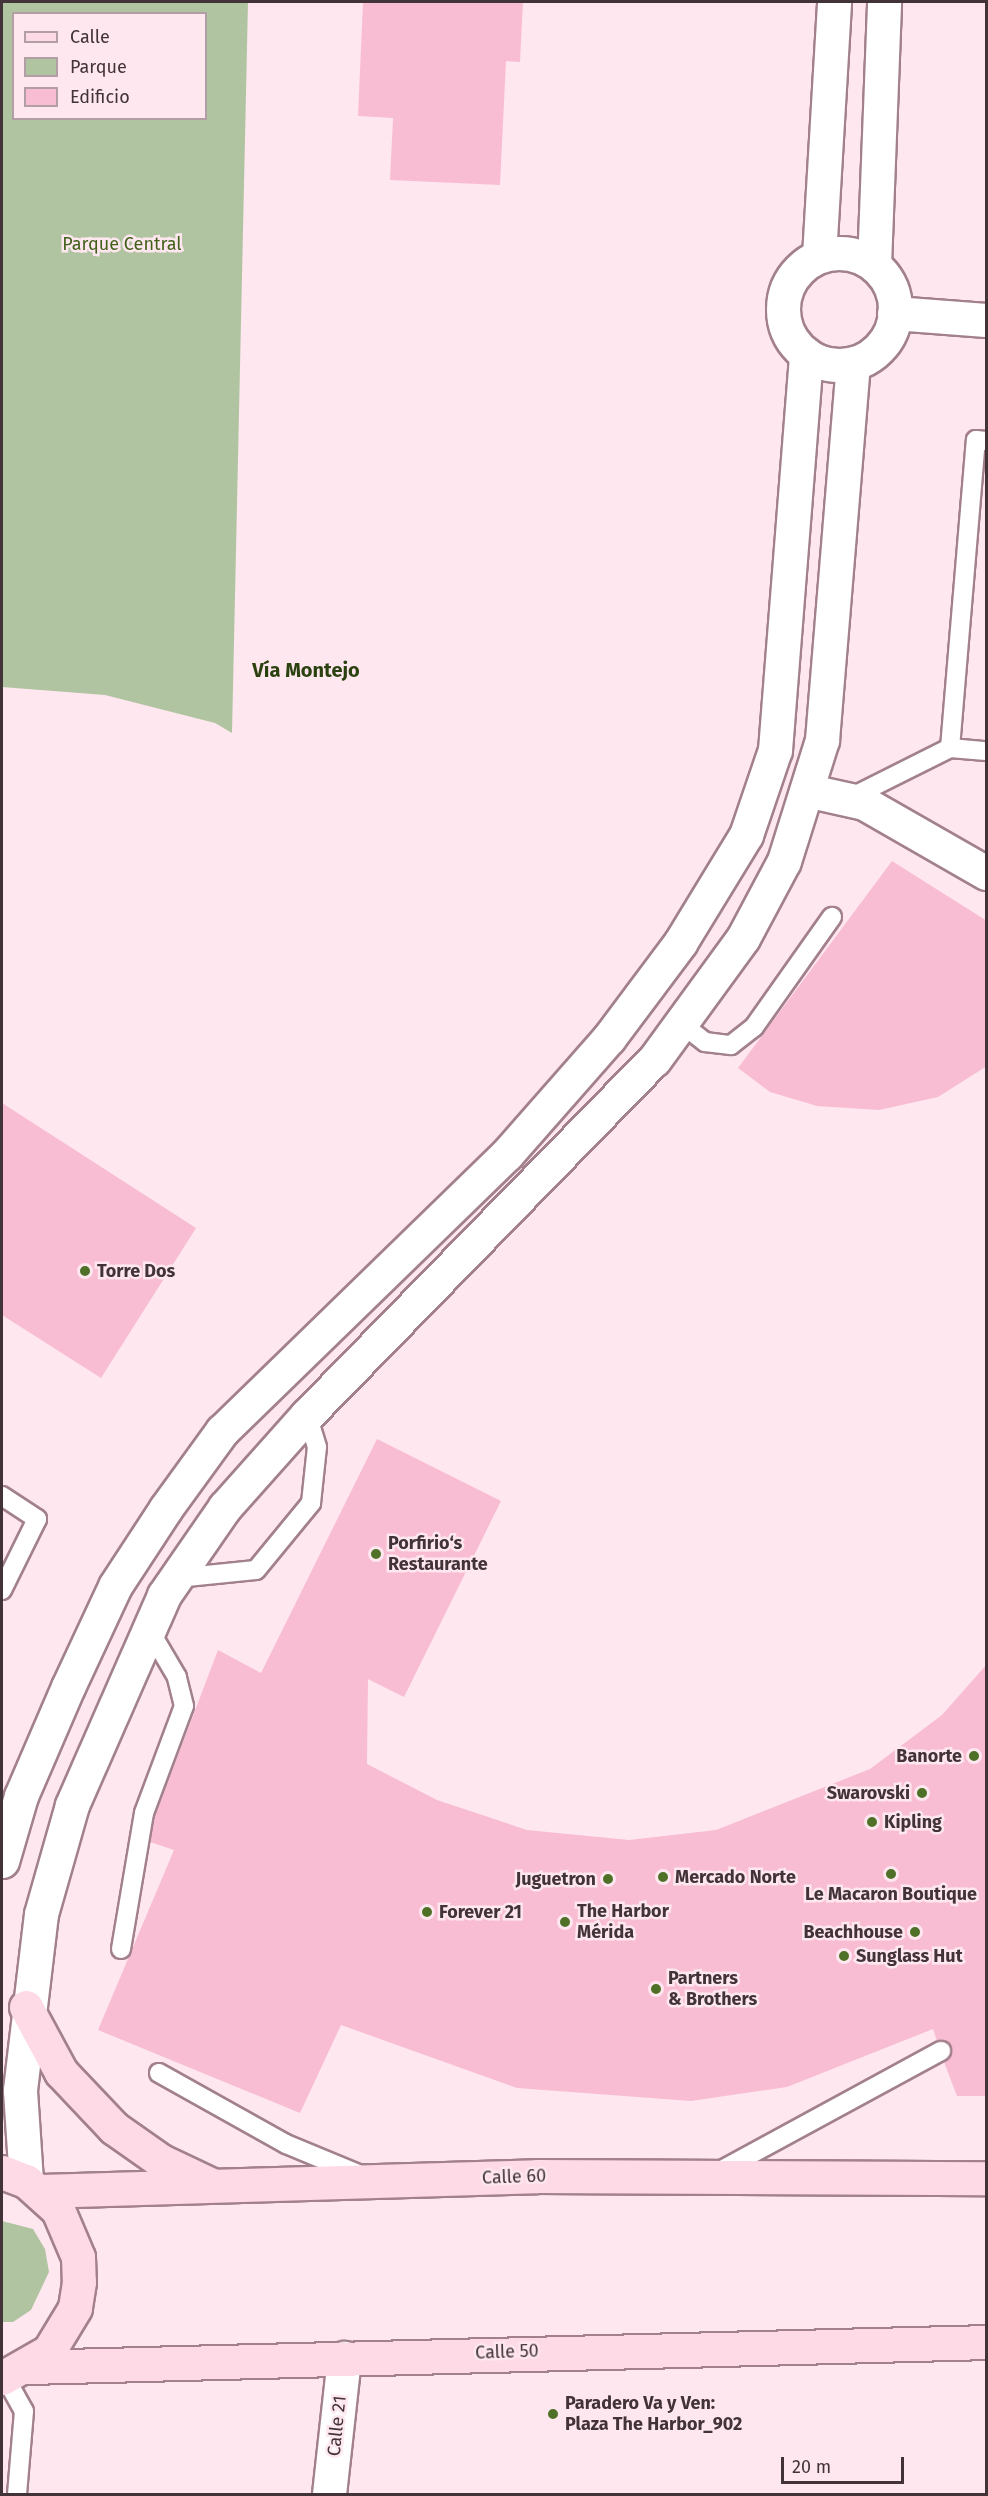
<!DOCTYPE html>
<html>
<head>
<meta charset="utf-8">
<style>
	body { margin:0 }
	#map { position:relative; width:988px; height:2496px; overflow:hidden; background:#fee7ef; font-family:"Fira Sans",sans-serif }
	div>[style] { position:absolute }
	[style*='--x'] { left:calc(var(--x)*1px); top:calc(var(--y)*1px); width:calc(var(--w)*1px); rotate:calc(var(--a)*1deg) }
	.green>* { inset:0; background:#b1c4a1 }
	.building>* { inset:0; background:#f9bdd3 }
	.roads { filter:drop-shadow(2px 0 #a2808c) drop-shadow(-2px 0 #a2808c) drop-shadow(0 2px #a2808c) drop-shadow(0 -2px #a2808c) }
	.service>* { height:18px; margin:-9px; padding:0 9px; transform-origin:9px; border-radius:9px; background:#fff }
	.minor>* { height:33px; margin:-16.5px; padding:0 16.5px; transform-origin:16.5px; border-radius:16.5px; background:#fff }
	.minor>.ring { margin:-16.5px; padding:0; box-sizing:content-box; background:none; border:33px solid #fff; border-radius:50% }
	.primary>* { height:33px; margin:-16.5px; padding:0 16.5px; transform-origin:16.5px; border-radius:16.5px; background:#fed9e6 }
	.dots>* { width:16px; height:16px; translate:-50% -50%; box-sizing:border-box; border:3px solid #fee7ef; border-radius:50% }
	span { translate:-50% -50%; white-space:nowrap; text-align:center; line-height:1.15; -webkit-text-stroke:5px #fee7ef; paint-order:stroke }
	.park-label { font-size:18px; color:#41611b }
	.poi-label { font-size:18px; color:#413338; font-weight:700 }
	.left { translate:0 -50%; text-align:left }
	.right { translate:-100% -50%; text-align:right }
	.street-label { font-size:18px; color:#413338 }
	.neighbourhood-label { font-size:20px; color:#2b4210; font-weight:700 }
	.frame { position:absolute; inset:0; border:3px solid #413338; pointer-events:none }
	.legend { position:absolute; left:12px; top:12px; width:195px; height:108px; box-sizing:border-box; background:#fee7ef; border:2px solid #b29fa6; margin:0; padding:8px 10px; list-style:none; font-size:18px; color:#413338 }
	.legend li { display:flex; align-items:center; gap:12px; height:30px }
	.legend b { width:30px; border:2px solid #b29fa6 }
	.scale { position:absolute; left:781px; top:2457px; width:123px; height:27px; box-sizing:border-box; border:3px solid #413338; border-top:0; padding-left:8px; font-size:18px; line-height:21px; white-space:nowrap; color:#413338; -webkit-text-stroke:4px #fee7ef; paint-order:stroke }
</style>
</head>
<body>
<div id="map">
	<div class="green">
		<i style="clip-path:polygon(evenodd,2px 2px,248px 2px,232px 733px,215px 723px,105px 695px,2px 687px,2px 2px,14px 14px,206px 14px,206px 118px,14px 118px,14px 14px)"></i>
		<i style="clip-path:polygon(2px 2221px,33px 2229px,45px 2249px,49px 2272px,31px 2310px,13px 2322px,2px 2322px)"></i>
	</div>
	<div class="building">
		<i style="clip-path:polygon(363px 2px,523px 2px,520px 62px,506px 61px,500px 185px,390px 180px,393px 118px,358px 116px)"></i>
		<i style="clip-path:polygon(892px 861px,987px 921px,987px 1066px,938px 1097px,879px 1110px,817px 1106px,770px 1092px,738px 1068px)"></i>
		<i style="clip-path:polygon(2px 1103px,196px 1228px,101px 1378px,2px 1315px)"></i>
		<i style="clip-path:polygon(377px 1439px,501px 1501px,404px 1697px,368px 1679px,367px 1764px,437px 1800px,527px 1830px,629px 1840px,716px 1830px,870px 1769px,942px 1715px,987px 1664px,987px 2096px,957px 2096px,944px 2062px,951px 2046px,937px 2041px,933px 2029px,787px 2087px,691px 2101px,517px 2088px,341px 2025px,300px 2113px,98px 2030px,174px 1850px,150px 1842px,155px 1816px,218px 1650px,261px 1673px)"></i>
	</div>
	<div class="roads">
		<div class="service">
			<i style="--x:950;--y:748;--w:309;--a:-85.2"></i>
			<i style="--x:976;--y:440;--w:10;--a:6"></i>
			<i style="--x:850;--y:798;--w:112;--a:-26.6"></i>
			<i style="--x:950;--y:748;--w:36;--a:5"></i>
			<i style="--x:682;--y:1024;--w:29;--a:38"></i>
			<i style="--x:705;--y:1042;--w:26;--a:7"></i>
			<i style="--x:731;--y:1045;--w:29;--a:-38"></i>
			<i style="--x:754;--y:1027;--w:135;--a:-54.7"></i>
			<i style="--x:2;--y:1496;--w:42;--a:33.3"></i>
			<i style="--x:37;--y:1519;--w:79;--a:116.2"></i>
			<i style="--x:177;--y:1578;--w:79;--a:-5.8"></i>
			<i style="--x:256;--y:1570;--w:87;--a:-50.6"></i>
			<i style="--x:311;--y:1503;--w:56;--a:-83.9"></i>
			<i style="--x:317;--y:1447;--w:34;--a:-107"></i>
			<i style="--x:121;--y:1949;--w:138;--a:-80.4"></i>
			<i style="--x:144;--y:1813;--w:114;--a:-69.5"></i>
			<i style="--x:184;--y:1706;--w:30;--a:-104"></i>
			<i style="--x:177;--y:1677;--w:57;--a:-120.6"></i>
			<i style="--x:159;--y:2073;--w:145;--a:29.2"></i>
			<i style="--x:286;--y:2144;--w:81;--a:22.5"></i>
			<i style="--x:718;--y:2172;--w:254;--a:-28.5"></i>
			<i style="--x:5;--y:2377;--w:39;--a:61"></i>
			<i style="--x:24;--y:2411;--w:83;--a:94.8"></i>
		</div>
		<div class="minor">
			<i class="ring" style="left:783px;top:253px;width:79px;height:79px"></i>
			<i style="--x:819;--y:256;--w:254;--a:-86.6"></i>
			<i style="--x:874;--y:265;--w:263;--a:-87.8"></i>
			<i style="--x:894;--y:313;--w:92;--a:4.4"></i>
			<i style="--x:810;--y:791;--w:55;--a:12.5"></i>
			<i style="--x:864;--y:803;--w:141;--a:29.8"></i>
			<i style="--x:2;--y:1861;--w:68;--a:-73.7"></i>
			<i style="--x:21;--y:1796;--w:119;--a:-66.7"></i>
			<i style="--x:68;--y:1687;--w:111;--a:-65"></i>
			<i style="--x:115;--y:1586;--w:93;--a:-56.8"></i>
			<i style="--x:166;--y:1508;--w:95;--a:-54"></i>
			<i style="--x:222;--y:1431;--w:397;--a:-44.2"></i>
			<i style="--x:507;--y:1154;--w:154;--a:-48.7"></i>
			<i style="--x:609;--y:1038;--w:119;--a:-53.2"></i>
			<i style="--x:680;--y:943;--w:127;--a:-58.6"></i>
			<i style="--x:746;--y:835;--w:90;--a:-71.2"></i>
			<i style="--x:775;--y:750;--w:397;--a:-85.5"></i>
			<i style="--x:26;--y:2181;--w:91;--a:-93.8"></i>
			<i style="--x:20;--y:2090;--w:177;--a:-83.2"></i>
			<i style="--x:41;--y:1914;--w:113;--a:-74.1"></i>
			<i style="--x:72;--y:1805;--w:229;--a:-66.3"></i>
			<i style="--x:164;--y:1595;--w:107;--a:-55.3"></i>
			<i style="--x:225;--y:1507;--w:123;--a:-48.3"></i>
			<i style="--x:307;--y:1415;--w:496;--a:-45.7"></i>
			<i style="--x:654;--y:1060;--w:151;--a:-53.9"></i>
			<i style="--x:743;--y:938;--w:87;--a:-62"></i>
			<i style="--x:784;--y:861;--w:127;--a:-72.6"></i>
			<i style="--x:822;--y:740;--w:378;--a:-85.3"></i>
			<i style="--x:329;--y:2494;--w:137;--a:-83.7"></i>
		</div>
		<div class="primary">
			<i style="--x:26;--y:2007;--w:74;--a:61.7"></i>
			<i style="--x:61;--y:2072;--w:77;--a:46.6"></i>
			<i style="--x:114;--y:2128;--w:57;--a:35.1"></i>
			<i style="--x:161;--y:2161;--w:56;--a:25.2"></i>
			<i style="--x:2;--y:2172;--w:26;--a:21"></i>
			<i style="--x:26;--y:2181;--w:43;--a:42.2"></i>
			<i style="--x:58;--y:2210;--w:51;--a:66.9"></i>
			<i style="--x:78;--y:2257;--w:25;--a:88"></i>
			<i style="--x:79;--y:2282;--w:26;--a:99"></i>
			<i style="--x:75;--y:2308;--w:50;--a:121.2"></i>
			<i style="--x:49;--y:2351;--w:54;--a:150.1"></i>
			<i style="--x:41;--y:2191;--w:496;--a:-1.7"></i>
			<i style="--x:537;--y:2176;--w:449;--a:0.3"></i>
			<i style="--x:28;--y:2367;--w:958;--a:-1.49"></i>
		</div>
	</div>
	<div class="dots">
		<i style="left:85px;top:1271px;background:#4e7027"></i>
		<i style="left:376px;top:1554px;background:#4e7027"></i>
		<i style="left:974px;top:1756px;background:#4e7027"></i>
		<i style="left:922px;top:1793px;background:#4e7027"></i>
		<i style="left:872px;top:1822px;background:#4e7027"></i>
		<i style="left:891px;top:1874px;background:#4e7027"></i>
		<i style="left:663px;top:1877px;background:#4e7027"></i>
		<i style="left:608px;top:1879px;background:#4e7027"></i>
		<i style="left:427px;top:1912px;background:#4e7027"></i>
		<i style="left:565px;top:1922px;background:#4e7027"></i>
		<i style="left:915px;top:1932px;background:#4e7027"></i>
		<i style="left:844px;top:1956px;background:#4e7027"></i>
		<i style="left:656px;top:1989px;background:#4e7027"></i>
		<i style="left:553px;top:2414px;background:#4e7027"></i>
	</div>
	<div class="park-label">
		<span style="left:122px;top:244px">Parque Central</span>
	</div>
	<div class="poi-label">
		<span class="left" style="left:97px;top:1271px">Torre Dos</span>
		<span class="left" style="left:388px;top:1554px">Porfirio‘s<br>Restaurante</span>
		<span class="right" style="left:962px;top:1756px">Banorte</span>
		<span class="right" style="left:910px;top:1793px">Swarovski</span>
		<span class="left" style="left:884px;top:1822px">Kipling</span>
		<span class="left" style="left:675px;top:1877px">Mercado Norte</span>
		<span class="right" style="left:596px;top:1879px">Juguetron</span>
		<span style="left:891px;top:1894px">Le Macaron Boutique</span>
		<span class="left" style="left:439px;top:1912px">Forever 21</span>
		<span class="left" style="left:577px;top:1922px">The Harbor<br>Mérida</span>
		<span class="right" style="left:903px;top:1932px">Beachhouse</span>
		<span class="left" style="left:856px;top:1956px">Sunglass Hut</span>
		<span class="left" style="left:668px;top:1989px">Partners<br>&amp; Brothers</span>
		<span class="left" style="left:565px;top:2414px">Paradero Va y Ven:<br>Plaza The Harbor_902</span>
	</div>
	<div class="street-label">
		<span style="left:514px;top:2177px;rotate:-2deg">Calle 60</span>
		<span style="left:507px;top:2352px;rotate:-2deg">Calle 50</span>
		<span style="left:337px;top:2426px;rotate:-84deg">Calle 21</span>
	</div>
	<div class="neighbourhood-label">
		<span style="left:306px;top:670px">Vía Montejo</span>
	</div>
	<div class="frame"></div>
	<ul class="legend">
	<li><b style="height:8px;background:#fed9e6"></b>Calle</li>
	<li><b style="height:16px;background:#b1c4a1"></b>Parque</li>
	<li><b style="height:16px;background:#f9bdd3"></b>Edificio</li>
	</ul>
	<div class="scale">20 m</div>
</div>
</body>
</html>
